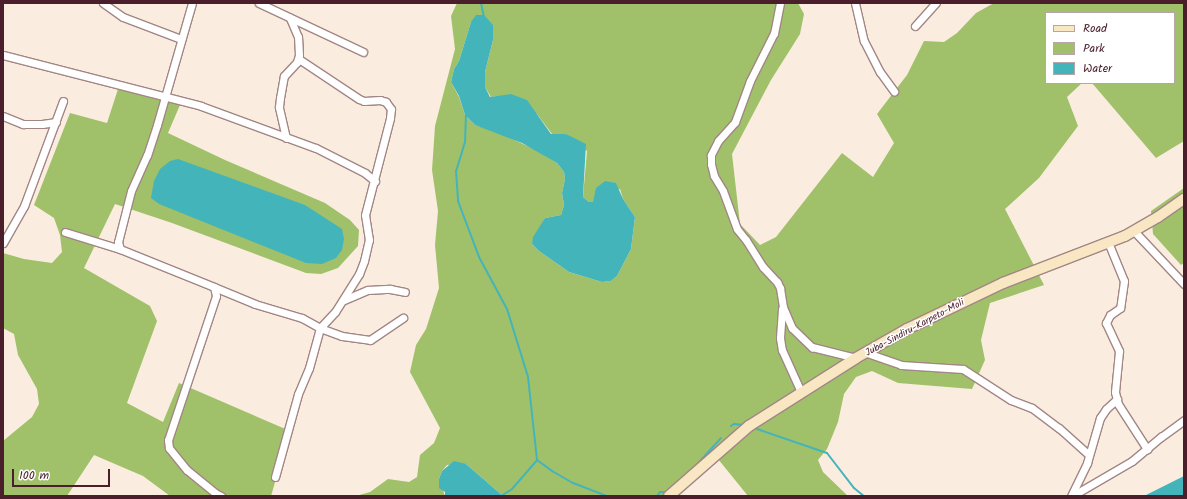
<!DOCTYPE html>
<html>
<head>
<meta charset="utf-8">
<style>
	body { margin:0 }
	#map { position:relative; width:1187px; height:499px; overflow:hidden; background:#faeddf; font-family:Kalam,sans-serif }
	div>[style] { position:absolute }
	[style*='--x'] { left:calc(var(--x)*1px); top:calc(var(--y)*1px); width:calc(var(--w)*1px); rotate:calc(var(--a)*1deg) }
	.green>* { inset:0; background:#a0c169 }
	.water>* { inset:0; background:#44b4bb }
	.stream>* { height:2px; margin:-1px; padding:0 1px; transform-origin:1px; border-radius:1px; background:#44b4bb }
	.roads { filter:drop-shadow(1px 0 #a28685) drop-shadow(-1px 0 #a28685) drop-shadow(0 1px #a28685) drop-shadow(0 -1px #a28685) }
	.minor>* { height:7px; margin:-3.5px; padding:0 3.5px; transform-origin:3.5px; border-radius:3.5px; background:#fff }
	.secondary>* { height:10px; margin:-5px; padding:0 5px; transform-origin:5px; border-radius:5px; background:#f9e7c3 }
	span { translate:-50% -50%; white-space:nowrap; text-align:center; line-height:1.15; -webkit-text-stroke:3px #fff; paint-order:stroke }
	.street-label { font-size:10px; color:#4a1f2b }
	.frame { position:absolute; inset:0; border:4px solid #4a1f2b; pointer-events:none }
	.legend { position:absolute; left:1045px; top:12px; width:130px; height:72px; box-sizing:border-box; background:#fff; border:1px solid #b7a5aa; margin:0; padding:5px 7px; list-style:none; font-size:12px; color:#4a1f2b }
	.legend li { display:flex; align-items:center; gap:8px; height:20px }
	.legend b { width:20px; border:1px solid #b7a5aa }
	.scale { position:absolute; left:12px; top:469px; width:98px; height:18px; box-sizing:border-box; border:2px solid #4a1f2b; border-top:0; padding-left:5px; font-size:12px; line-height:14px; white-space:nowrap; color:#4a1f2b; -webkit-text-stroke:3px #fff; paint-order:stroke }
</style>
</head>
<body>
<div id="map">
	<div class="green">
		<i style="clip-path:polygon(evenodd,457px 3px,798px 3px,804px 14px,800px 34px,771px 80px,732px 154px,740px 224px,760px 245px,776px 237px,842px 153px,873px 177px,894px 143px,877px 114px,907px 75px,924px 41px,944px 42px,957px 33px,976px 13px,994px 3px,1184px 3px,1184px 141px,1156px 158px,1092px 83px,1174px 83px,1174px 13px,1046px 13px,1046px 83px,1082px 83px,1067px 97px,1078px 126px,1039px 178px,1005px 209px,1044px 285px,990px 303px,981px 340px,985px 360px,972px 389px,898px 383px,872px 371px,856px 377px,844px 394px,838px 422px,827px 449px,818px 460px,823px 472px,848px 496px,748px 496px,718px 459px,677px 496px,503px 496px,466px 464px,447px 465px,442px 471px,439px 479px,445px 496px,356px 496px,370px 492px,388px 479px,409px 482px,417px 477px,420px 455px,434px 443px,440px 428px,410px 372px,416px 345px,426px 329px,439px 288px,435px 245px,438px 211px,432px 170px,435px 126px,455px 49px,451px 16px,457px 3px,471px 22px,493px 40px,485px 72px,485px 87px,491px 97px,500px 96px,537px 114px,552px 134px,566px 134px,587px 151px,583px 197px,589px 202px,593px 202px,620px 189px,623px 199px,635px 217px,631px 249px,617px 276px,611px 281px,602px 282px,569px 272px,539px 251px,532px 244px,545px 218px,561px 215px,564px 205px,562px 193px,565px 179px,564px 172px,557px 163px,538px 151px,495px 131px,475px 125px,465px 115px,459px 97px,451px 82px,454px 69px,459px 61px,471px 22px)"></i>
		<i style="clip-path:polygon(119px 86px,180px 105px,168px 133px,225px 160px,325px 203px,350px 220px,359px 230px,358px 246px,338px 268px,321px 274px,306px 273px,172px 223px,115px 204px,84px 268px,150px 306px,157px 321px,127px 403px,163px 422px,179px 383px,290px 431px,271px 496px,170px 496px,143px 476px,94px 455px,67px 496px,3px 496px,3px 441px,32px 417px,39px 404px,37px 389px,18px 355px,14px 334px,3px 328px,3px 253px,24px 259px,52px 263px,62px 252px,60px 235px,54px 218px,34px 205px,70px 113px,107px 123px)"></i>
		<i style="clip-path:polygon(1184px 188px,1184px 263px,1181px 265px,1153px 234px,1151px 211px)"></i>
	</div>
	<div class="water">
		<i style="clip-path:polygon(476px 15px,484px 15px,493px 25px,493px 40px,485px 72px,485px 87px,490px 97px,511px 94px,527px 100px,551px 134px,566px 134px,586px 144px,583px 197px,589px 202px,593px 202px,596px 188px,605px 181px,616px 183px,623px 199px,635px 217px,631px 249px,617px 276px,611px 281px,602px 282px,569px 272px,539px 251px,532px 244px,533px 237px,545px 218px,561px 215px,564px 205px,562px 193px,565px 179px,564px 172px,557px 163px,522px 143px,475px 125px,465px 115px,459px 96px,451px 82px,454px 69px,459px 61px,471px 22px)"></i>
		<i style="clip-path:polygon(178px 159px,305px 205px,342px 229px,344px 239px,342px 250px,336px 258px,322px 264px,306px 263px,159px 204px,151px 198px,154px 181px,160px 169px,170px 161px)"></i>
		<i style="clip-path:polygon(454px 461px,466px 464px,503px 496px,445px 496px,445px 492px,439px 488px,439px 479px,442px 471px)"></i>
		<i style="clip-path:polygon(1184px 476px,1184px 496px,1144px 496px)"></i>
	</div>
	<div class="stream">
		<i style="--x:481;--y:3;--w:14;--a:78"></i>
		<i style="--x:466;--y:114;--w:28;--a:92"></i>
		<i style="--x:465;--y:142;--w:30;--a:107"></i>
		<i style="--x:456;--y:171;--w:30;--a:86"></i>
		<i style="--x:458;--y:201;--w:60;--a:69.4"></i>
		<i style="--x:479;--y:257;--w:59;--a:61.7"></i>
		<i style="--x:507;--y:309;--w:71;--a:72.8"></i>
		<i style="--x:528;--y:377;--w:83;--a:83.8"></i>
		<i style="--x:537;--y:460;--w:19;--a:36"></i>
		<i style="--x:552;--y:471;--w:24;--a:30"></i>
		<i style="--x:573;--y:483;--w:36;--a:21"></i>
		<i style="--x:731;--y:426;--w:4;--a:-34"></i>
		<i style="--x:734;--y:424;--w:10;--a:6"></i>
		<i style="--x:754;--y:428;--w:77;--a:18.9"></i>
		<i style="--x:827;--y:453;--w:44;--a:52.4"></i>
		<i style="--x:854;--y:488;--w:13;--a:39"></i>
		<i style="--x:692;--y:470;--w:43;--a:-47.8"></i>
		<i style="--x:501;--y:496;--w:13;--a:-32"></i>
		<i style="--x:512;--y:489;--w:38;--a:-49"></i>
		<i style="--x:657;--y:496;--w:5;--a:-53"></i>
		<i style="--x:660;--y:492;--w:8;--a:0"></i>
	</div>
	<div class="roads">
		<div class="minor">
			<i style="--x:103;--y:3;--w:24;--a:35"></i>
			<i style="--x:123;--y:17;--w:62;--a:20.8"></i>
			<i style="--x:192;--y:3;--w:127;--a:106"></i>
			<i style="--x:157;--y:125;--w:32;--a:108"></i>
			<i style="--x:147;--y:155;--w:39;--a:114"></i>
			<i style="--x:131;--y:191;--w:53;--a:104.3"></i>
			<i style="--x:118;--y:242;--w:7;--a:74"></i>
			<i style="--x:120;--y:249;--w:101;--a:22"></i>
			<i style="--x:214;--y:287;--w:9;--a:77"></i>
			<i style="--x:216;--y:296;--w:152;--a:108.4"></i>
			<i style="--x:168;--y:440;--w:8;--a:83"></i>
			<i style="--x:169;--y:448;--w:28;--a:51"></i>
			<i style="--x:187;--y:470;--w:36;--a:39"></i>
			<i style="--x:215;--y:493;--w:7;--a:27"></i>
			<i style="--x:259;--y:3;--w:115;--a:25.2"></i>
			<i style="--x:780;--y:3;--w:31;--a:101"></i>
			<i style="--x:774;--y:33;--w:54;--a:116.6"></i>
			<i style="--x:750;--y:81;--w:44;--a:110.1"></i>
			<i style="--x:735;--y:122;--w:25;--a:132"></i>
			<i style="--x:718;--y:141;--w:16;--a:117"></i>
			<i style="--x:711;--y:155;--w:9;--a:90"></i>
			<i style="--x:711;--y:164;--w:12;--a:76"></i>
			<i style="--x:714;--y:176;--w:17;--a:59"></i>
			<i style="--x:723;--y:191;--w:40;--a:69.8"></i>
			<i style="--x:737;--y:229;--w:14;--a:51"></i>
			<i style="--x:746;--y:240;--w:32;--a:58"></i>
			<i style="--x:763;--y:267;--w:21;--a:47"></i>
			<i style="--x:777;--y:282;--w:7;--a:63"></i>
			<i style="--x:780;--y:288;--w:19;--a:81"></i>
			<i style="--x:783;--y:307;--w:23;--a:67"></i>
			<i style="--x:792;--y:328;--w:28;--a:44"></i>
			<i style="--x:812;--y:347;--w:45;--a:14"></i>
			<i style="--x:855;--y:3;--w:39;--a:77"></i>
			<i style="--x:864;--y:41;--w:35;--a:63"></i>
			<i style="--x:880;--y:72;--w:24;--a:54"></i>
			<i style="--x:915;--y:26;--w:31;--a:-48"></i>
			<i style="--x:3;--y:55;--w:204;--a:14.4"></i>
			<i style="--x:201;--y:106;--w:122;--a:20.1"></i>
			<i style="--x:316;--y:148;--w:55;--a:27"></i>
			<i style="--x:365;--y:173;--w:13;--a:39"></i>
			<i style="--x:3;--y:116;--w:22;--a:22"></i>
			<i style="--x:23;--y:124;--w:19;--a:0"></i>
			<i style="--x:42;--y:124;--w:14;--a:-8"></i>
			<i style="--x:286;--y:138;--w:32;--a:-103"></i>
			<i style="--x:279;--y:107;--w:9;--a:-84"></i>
			<i style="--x:280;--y:98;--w:22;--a:-80"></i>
			<i style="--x:284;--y:76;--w:19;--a:-47"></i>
			<i style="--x:297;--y:62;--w:7;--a:-74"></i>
			<i style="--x:299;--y:55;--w:18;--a:-93"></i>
			<i style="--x:298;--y:37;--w:21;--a:-113"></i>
			<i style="--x:1134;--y:231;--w:73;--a:46.7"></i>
			<i style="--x:65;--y:232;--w:58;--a:17.2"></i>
			<i style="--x:1108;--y:242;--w:42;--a:67.7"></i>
			<i style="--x:1124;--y:281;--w:27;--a:98"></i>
			<i style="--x:1120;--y:308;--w:12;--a:145"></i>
			<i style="--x:1110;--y:315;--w:9;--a:117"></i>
			<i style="--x:1106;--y:323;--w:31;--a:65"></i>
			<i style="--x:1119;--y:351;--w:41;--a:95.6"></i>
			<i style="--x:1115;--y:392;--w:12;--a:76"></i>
			<i style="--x:1118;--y:404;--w:54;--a:57.2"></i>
			<i style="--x:3;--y:243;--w:43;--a:-60.4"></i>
			<i style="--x:24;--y:206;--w:112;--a:-69.6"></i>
			<i style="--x:214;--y:287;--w:44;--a:22.5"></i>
			<i style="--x:255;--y:304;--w:49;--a:16.6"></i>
			<i style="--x:302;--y:318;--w:21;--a:29"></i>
			<i style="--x:320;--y:328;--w:23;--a:20"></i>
			<i style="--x:342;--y:336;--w:28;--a:8"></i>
			<i style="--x:370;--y:340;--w:40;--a:-34"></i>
			<i style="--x:344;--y:300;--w:26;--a:-23"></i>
			<i style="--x:368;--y:290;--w:22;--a:-3"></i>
			<i style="--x:390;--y:289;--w:15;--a:11"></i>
			<i style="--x:782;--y:309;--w:29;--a:94"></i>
			<i style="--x:780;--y:338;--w:12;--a:81"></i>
			<i style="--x:782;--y:350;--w:46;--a:65.7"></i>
			<i style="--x:867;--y:353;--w:36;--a:19"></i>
			<i style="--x:901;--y:365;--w:62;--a:3.7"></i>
			<i style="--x:963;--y:369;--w:57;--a:32.9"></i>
			<i style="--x:1011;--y:400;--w:22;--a:21"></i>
			<i style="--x:1032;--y:408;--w:34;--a:37"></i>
			<i style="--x:1059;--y:428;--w:40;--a:42"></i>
			<i style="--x:275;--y:477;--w:86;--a:-74.5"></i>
			<i style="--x:298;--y:394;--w:28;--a:-67"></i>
			<i style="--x:309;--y:368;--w:41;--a:-74.6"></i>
			<i style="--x:320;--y:328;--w:22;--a:-47"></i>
			<i style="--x:335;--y:312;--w:45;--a:-57.7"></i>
			<i style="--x:359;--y:274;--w:14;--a:-69"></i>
			<i style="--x:364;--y:261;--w:22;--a:-77"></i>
			<i style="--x:369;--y:240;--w:25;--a:-99"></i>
			<i style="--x:365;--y:215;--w:100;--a:-75.5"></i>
			<i style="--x:390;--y:118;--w:9;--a:-84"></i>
			<i style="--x:391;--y:109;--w:9;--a:-126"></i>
			<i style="--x:386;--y:102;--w:6;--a:-162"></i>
			<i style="--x:380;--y:100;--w:16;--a:176"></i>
			<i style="--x:364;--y:101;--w:5;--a:-158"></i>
			<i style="--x:359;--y:99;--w:72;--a:-146.3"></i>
			<i style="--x:1071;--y:496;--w:37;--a:-64"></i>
			<i style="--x:1087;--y:463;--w:47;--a:-73.9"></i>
			<i style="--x:1100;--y:418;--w:11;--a:-56"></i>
			<i style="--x:1106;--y:409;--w:15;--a:-42"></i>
			<i style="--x:1072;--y:496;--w:69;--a:-30.3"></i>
			<i style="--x:1132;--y:461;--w:38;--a:-40"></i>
			<i style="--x:1161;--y:437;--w:29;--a:-36"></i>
		</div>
		<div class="secondary">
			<i style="--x:669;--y:496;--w:106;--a:-41.2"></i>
			<i style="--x:749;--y:426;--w:127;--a:-32.4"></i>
			<i style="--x:856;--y:358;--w:59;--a:-29.6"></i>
			<i style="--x:907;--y:329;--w:106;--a:-25.6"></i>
			<i style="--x:1003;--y:283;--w:131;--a:-21.1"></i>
			<i style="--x:1125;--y:236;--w:38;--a:-30"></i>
			<i style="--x:1158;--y:217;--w:32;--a:-35"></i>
		</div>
	</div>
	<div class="street-label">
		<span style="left:915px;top:328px;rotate:-28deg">Juba-Sindiru-Karpeto-Moli</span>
	</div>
	<div class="frame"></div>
	<ul class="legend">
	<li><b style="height:5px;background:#f9e7c3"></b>Road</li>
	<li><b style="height:11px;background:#a0c169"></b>Park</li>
	<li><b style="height:11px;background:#44b4bb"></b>Water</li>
	</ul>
	<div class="scale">100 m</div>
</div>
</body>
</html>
